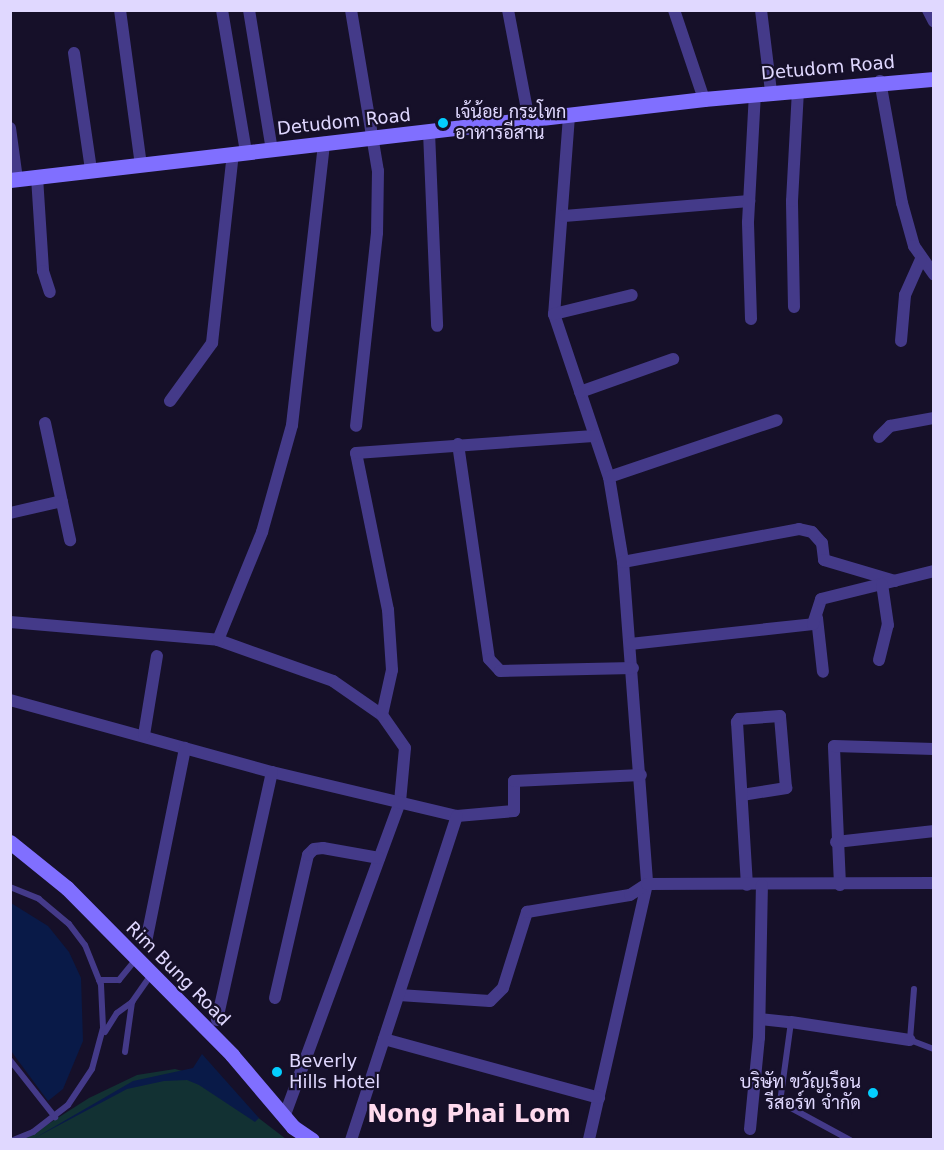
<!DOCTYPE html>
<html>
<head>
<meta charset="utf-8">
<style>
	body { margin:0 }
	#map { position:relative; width:944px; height:1150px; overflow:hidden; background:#161029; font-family:"DejaVu Sans",Sarabun,sans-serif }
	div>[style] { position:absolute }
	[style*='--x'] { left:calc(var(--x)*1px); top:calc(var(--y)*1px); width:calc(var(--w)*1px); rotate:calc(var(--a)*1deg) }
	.green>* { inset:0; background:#123133 }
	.water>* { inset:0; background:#091a48 }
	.lane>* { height:6px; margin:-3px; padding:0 3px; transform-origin:3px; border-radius:3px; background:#443a89 }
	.street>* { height:12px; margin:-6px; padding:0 6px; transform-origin:6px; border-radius:6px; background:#443a89 }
	.secondary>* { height:15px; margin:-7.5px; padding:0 7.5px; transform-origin:7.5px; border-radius:7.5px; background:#806fff }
	.dots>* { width:16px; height:16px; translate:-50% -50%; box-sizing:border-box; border:3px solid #161029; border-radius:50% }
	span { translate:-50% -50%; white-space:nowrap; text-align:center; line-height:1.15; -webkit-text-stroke:4.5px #161029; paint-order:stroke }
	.street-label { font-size:18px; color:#e0d8ff }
	.poi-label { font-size:18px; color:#e0d8ff }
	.left { translate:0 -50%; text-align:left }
	.right { translate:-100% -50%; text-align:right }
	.district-label { font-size:24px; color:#ffdaee; font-weight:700 }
	.frame { position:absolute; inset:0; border:12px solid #e0d8ff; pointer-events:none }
</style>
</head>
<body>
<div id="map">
	<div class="green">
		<i style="clip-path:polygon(175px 1069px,205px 1077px,286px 1139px,23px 1140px,89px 1098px,137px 1075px)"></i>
	</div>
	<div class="water">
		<i style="clip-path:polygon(11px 903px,48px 926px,69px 952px,81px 978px,83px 1041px,63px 1089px,48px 1101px,11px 1051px)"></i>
		<i style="clip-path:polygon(202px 1054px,259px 1118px,255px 1122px,199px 1085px,187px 1080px,164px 1081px,127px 1089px,33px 1139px,133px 1081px,193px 1068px)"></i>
	</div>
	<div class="lane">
		<i style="--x:10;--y:887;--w:31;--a:22"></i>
		<i style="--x:39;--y:899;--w:39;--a:40"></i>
		<i style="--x:69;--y:924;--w:26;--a:53"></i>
		<i style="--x:85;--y:945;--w:43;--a:68.2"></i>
		<i style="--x:101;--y:985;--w:43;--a:87.3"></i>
		<i style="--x:103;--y:1028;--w:42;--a:105"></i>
		<i style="--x:92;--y:1069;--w:43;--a:123.7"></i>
		<i style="--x:68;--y:1105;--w:44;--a:142.4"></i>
		<i style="--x:33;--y:1132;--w:22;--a:158"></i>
		<i style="--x:99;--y:980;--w:20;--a:0"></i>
		<i style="--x:119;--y:980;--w:27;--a:-51"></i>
		<i style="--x:914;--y:989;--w:51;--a:94.5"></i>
		<i style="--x:910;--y:1040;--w:26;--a:21"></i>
		<i style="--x:791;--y:1022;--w:81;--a:97.8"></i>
		<i style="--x:780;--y:1102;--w:80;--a:28.5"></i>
		<i style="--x:105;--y:1032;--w:22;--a:-58"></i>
		<i style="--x:117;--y:1013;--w:19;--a:-36"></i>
		<i style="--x:125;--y:1052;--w:50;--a:-82"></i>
		<i style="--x:132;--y:1002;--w:33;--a:-55"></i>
		<i style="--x:10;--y:1060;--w:73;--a:51.7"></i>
	</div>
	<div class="street">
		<i style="--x:120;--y:10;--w:156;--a:82.3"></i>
		<i style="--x:222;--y:10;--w:144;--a:80.4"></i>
		<i style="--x:249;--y:10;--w:142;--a:80.7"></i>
		<i style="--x:351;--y:10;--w:163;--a:80.5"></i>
		<i style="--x:378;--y:171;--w:62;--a:90.9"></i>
		<i style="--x:377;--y:233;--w:194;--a:96.2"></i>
		<i style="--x:508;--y:10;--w:112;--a:79.2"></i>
		<i style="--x:674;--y:10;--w:94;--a:71.4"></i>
		<i style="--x:761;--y:10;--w:83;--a:83"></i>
		<i style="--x:928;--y:10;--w:13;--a:63"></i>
		<i style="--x:74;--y:53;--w:118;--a:81.7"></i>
		<i style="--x:880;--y:81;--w:124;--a:79.8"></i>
		<i style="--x:902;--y:203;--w:45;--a:74.4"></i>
		<i style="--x:914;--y:246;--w:35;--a:55"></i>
		<i style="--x:569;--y:116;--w:199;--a:94.3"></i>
		<i style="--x:554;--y:314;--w:172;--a:71.4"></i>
		<i style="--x:609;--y:477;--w:86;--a:80.6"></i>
		<i style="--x:623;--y:562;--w:323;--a:85.7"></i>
		<i style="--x:647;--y:884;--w:262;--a:102.8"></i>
		<i style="--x:10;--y:128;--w:51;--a:82.2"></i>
		<i style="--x:429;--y:132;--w:194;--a:87.6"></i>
		<i style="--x:37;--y:177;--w:94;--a:86.3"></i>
		<i style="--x:43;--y:271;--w:22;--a:72"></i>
		<i style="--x:564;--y:216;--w:186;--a:-4.6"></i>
		<i style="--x:794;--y:307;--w:106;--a:-91.1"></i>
		<i style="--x:792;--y:201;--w:111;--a:-86.9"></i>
		<i style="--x:554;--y:314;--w:80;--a:-13.7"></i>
		<i style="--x:751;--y:319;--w:97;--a:-91.8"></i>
		<i style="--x:748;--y:222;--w:128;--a:-86.9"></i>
		<i style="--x:901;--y:341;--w:46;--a:-85"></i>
		<i style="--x:905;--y:295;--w:39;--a:-66"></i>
		<i style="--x:580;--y:392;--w:99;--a:-19.5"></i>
		<i style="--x:170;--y:401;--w:72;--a:-54.1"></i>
		<i style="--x:212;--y:343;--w:190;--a:-83.7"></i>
		<i style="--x:45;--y:423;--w:120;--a:77.9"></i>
		<i style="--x:879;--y:437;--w:16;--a:-45"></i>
		<i style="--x:890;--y:426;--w:45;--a:-10.3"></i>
		<i style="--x:458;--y:444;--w:217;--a:81.8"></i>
		<i style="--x:489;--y:659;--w:16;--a:47"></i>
		<i style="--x:500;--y:671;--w:133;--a:-1.3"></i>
		<i style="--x:609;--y:477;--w:177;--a:-18.7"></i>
		<i style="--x:10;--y:513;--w:53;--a:-13"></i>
		<i style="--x:623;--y:562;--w:179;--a:-10.6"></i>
		<i style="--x:799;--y:529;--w:13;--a:13"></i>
		<i style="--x:812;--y:532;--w:15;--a:48"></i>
		<i style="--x:822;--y:543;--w:17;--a:83"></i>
		<i style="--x:824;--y:560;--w:74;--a:16.5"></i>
		<i style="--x:817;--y:618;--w:54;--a:83.7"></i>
		<i style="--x:10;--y:622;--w:209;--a:4.9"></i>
		<i style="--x:218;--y:640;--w:122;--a:19.6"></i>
		<i style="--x:333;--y:681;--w:60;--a:34.8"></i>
		<i style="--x:382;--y:715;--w:40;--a:55.1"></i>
		<i style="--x:405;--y:748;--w:54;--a:95.3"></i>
		<i style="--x:400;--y:802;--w:336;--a:110.2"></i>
		<i style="--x:218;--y:640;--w:117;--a:-67.8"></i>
		<i style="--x:262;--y:532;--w:111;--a:-74.3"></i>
		<i style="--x:292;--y:425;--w:284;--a:-83.5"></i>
		<i style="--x:630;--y:644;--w:184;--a:-6.2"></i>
		<i style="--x:813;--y:624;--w:26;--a:-72"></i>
		<i style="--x:821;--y:599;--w:116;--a:-13.9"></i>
		<i style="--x:879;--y:660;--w:36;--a:-76"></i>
		<i style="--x:888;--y:625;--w:41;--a:-98.3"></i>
		<i style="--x:10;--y:700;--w:272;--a:15.4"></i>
		<i style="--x:272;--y:772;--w:190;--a:13.4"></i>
		<i style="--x:457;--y:816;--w:57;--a:-5"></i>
		<i style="--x:514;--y:811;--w:30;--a:-90"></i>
		<i style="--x:514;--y:781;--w:127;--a:-2.7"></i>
		<i style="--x:382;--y:715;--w:46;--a:-77.5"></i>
		<i style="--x:392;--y:670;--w:60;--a:-93.8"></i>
		<i style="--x:388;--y:610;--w:160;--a:-101.5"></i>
		<i style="--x:356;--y:453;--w:238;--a:-4.1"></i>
		<i style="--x:144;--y:735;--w:80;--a:-80.7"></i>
		<i style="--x:742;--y:795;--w:45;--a:-9"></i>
		<i style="--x:786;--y:788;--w:72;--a:-94.8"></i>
		<i style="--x:780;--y:716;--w:41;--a:175.8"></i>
		<i style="--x:739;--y:719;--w:4;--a:124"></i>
		<i style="--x:737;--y:722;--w:163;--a:86.5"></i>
		<i style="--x:836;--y:842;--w:99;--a:-6.4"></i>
		<i style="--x:840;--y:885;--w:139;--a:-92.5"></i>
		<i style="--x:834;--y:746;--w:100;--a:1.7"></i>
		<i style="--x:147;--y:937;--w:193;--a:-78.6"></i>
		<i style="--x:399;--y:995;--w:91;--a:3.8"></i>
		<i style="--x:490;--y:1001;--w:18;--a:-45"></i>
		<i style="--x:503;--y:988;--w:80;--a:-72.5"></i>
		<i style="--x:527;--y:912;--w:104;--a:-9.4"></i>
		<i style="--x:630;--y:895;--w:20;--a:-33"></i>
		<i style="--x:647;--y:884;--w:287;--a:-0.2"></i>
		<i style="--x:275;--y:998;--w:147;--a:-77"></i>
		<i style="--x:308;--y:855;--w:8;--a:-45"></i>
		<i style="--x:314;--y:849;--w:9;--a:-6"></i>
		<i style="--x:323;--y:848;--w:57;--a:10.1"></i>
		<i style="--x:760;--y:1019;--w:28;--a:6"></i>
		<i style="--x:217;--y:1020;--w:254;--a:-77.5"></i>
		<i style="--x:791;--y:1022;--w:120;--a:8.6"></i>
		<i style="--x:384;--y:1039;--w:223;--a:15.3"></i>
		<i style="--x:750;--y:1129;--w:91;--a:-84.4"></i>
		<i style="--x:759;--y:1038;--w:153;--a:-88.9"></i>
		<i style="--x:351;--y:1140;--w:341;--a:-71.9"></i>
	</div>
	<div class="secondary">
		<i style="--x:10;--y:180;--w:699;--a:-6.66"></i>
		<i style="--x:704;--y:99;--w:231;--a:-5"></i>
		<i style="--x:10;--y:842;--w:73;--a:38.9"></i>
		<i style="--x:67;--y:888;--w:235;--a:45.3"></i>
		<i style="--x:232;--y:1055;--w:94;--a:49.7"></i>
		<i style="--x:293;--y:1127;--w:23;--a:34"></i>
	</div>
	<div class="dots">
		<i style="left:443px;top:123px;background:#04ceff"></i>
		<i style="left:277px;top:1072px;background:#04ceff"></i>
		<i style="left:873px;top:1093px;background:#04ceff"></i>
	</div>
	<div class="street-label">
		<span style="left:828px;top:68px;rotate:-5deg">Detudom Road</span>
		<span style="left:344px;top:122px;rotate:-6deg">Detudom Road</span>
		<span style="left:178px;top:974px;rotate:45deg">Rim Bung Road</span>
	</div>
	<div class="poi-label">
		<span class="left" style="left:455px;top:123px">เจ้น้อย กระโทก<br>อาหารอีสาน</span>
		<span class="left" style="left:289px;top:1072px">Beverly<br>Hills Hotel</span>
		<span class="right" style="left:861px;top:1093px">บริษัท ขวัญเรือน<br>รีสอร์ท จำกัด</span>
	</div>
	<div class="district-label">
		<span style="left:469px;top:1115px">Nong Phai Lom</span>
	</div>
	<div class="frame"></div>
</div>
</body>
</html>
